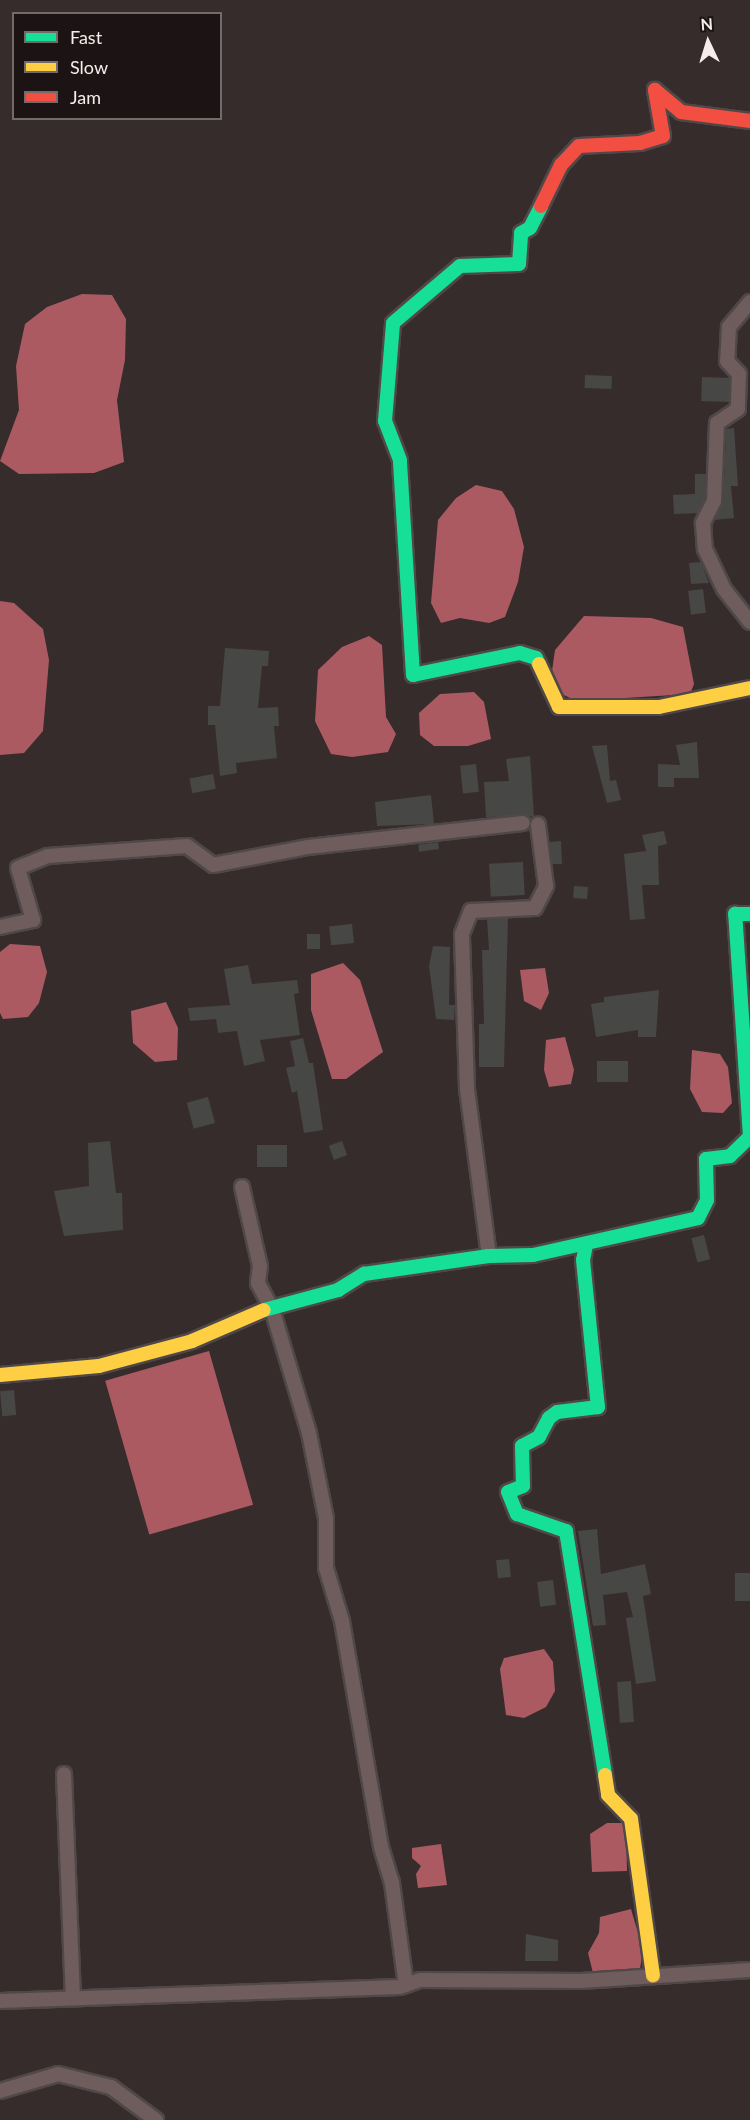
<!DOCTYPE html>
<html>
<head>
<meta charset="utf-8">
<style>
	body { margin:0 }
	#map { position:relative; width:750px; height:2120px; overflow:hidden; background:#362c2c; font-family:Lato,sans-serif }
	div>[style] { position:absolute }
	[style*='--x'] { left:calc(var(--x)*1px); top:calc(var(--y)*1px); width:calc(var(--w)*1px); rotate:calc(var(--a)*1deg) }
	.water>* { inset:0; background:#ab5a62; transform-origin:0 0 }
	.building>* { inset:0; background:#474745; transform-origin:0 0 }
	.roads { filter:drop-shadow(2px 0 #504848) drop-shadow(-2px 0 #504848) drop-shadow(0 2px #504848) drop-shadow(0 -2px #504848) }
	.street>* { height:14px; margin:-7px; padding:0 7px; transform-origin:7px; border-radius:7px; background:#6f5c5d }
	.fast>* { height:14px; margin:-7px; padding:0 7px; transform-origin:7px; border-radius:7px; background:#16e098 }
	.slow>* { height:14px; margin:-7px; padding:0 7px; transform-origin:7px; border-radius:7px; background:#ffcf43 }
	.jam>* { height:14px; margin:-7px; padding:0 7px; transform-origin:7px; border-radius:7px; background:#f24e42 }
	span { translate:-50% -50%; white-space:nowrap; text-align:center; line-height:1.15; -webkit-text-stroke:4.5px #1c1414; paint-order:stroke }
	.legend { position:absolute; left:12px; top:12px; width:210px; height:108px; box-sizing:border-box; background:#1c1414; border:2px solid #746a6a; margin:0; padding:8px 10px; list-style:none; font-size:18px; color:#f7ebeb }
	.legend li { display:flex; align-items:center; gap:12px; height:30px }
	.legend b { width:30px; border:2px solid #746a6a }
	.north { position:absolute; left:678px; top:12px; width:60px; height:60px; -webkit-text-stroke:4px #1c1414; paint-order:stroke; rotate:356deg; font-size:16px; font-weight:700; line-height:24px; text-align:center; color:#f7ebeb }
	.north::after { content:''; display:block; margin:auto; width:21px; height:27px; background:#f7ebeb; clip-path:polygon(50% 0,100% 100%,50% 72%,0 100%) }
</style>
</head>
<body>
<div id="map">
	<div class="water">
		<i style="clip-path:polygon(82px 294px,112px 295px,126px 319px,125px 360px,117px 400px,124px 462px,94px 473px,19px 474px,0 461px,19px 410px,16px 366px,25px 324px,47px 307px)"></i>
		<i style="clip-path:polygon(476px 485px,502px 491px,514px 509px,524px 547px,518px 582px,505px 617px,489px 623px,460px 618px,441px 623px,431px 603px,438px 520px,456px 498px)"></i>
		<i style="clip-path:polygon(0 601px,14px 603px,43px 629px,49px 660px,43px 731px,24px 753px,0 755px)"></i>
		<i style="clip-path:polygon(584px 616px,651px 618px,683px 627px,694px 684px,690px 694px,576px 701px,558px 692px,552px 671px,555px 650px)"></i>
		<i style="clip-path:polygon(369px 636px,382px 645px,386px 717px,396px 734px,388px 752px,352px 757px,331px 754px,315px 721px,318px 670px,342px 647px)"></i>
		<i style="clip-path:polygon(474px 692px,484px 702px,491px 739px,468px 746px,434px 746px,420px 735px,419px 713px,440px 694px)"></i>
		<i style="clip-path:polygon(10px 944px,40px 946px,47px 972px,39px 1003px,28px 1017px,3px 1019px,0 1013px,0 952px)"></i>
		<i style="clip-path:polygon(343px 963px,360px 980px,383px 1052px,346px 1079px,332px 1079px,311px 1010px,311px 974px)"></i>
		<i style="clip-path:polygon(545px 968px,549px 993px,541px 1010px,524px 1001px,520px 970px)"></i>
		<i style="clip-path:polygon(166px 1002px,178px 1028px,177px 1060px,155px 1062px,133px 1043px,131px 1011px)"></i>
		<i style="clip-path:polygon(565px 1037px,574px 1070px,571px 1084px,549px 1087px,544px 1070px,546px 1040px)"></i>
		<i style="clip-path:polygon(692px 1050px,720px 1054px,728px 1067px,732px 1103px,723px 1113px,702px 1112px,690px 1089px)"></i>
		<i style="left:209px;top:1351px;width:160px;height:108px;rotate:74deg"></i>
		<i style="clip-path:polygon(544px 1649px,553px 1662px,555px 1691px,546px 1707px,524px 1718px,506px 1715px,500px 1669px,504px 1658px)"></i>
		<i style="clip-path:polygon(607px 1823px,626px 1823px,627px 1871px,592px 1872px,590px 1834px)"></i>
		<i style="clip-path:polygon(441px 1844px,447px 1885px,418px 1888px,416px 1874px,421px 1866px,412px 1858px,412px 1848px)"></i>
		<i style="clip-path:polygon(631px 1909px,643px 1950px,640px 1969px,593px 1973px,588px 1953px,599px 1933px,600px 1917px)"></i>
	</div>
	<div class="building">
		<i style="left:585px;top:375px;width:27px;height:13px;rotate:2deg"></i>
		<i style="left:730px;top:378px;width:24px;height:28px;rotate:92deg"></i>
		<i style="clip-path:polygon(734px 428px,738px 486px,731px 486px,734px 518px,715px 520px,723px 501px,726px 429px)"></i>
		<i style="clip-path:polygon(695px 474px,706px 474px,705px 499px,698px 513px,674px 514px,673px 495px,695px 494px)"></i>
		<i style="clip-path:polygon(701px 562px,709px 583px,691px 584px,689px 563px)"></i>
		<i style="left:703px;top:589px;width:24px;height:15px;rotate:83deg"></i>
		<i style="clip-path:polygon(225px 648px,269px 651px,268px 666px,262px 666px,258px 708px,278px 707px,279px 726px,274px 726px,277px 758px,236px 763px,237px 773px,220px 776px,215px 725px,208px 725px,208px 706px,220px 706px)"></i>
		<i style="clip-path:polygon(697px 742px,699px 778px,674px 778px,674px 787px,658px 787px,658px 764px,680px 765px,676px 745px)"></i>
		<i style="clip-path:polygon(607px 745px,610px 781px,616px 780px,621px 800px,607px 803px,592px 746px)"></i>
		<i style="clip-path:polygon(530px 756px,534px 816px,486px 817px,484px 782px,509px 781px,506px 759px)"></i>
		<i style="left:476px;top:764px;width:28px;height:16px;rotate:84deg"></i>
		<i style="left:213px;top:774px;width:15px;height:24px;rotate:79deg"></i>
		<i style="clip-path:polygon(431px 795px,434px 824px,377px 826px,375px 802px)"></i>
		<i style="clip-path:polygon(664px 831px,667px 844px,658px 846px,659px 885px,642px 885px,645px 919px,630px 920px,624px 854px,646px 851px,642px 835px)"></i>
		<i style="clip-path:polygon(561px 841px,562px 864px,552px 864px,549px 842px)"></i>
		<i style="left:438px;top:842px;width:7px;height:20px;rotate:82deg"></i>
		<i style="left:523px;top:862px;width:33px;height:34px;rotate:87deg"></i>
		<i style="left:574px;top:886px;width:14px;height:12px;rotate:4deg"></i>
		<i style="clip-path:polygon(508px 918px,504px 1067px,479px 1067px,479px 1024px,484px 1024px,482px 950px,489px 950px,487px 919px)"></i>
		<i style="left:352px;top:924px;width:19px;height:23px;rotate:84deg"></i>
		<i style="left:307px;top:934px;width:13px;height:15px"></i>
		<i style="clip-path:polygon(433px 946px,450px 947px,449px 1005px,455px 1005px,454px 1020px,436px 1019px,429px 966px)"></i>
		<i style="clip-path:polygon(248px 965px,252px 984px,297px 980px,299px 993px,294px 994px,300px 1035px,260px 1040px,265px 1061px,244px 1066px,237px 1031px,218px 1033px,216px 1019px,190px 1021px,188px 1008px,230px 1005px,224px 969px)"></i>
		<i style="clip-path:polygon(659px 990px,656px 1037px,638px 1037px,638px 1030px,596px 1037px,591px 1004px,604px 1002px,604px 997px)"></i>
		<i style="clip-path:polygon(303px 1038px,309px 1063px,313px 1063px,323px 1130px,304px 1133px,297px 1091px,292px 1093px,286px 1068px,295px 1066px,290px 1041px)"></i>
		<i style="left:628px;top:1061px;width:21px;height:31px;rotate:90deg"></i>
		<i style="left:208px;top:1097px;width:27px;height:22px;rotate:75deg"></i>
		<i style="clip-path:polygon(110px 1141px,116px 1193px,122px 1193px,123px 1230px,64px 1236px,54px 1191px,89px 1186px,88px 1143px)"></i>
		<i style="left:342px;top:1141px;width:15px;height:14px;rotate:70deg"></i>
		<i style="left:257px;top:1145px;width:30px;height:22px"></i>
		<i style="left:704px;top:1235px;width:25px;height:13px;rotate:76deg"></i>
		<i style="left:14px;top:1390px;width:25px;height:14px;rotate:85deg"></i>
		<i style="clip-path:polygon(597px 1529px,601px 1574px,645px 1564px,651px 1594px,643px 1596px,656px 1681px,636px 1684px,626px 1618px,633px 1617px,627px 1592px,603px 1595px,606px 1625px,593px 1626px,578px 1531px)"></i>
		<i style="left:509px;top:1559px;width:18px;height:13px;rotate:84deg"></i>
		<i style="left:750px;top:1573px;width:28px;height:15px;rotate:90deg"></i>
		<i style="left:553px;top:1580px;width:25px;height:16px;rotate:83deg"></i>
		<i style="left:631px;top:1681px;width:41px;height:14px;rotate:86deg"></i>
		<i style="clip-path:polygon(526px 1934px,558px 1940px,558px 1961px,525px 1961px)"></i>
	</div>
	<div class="roads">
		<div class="street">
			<i style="--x:750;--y:302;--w:33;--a:130"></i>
			<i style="--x:729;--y:327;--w:34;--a:93"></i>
			<i style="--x:727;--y:361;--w:18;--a:47"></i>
			<i style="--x:739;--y:374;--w:35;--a:92"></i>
			<i style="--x:738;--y:409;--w:25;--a:146"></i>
			<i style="--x:717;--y:423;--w:78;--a:92.2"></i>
			<i style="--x:714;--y:501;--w:25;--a:117"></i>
			<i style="--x:703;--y:523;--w:26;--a:86"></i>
			<i style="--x:705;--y:549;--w:44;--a:64.6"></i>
			<i style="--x:724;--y:589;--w:42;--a:51.8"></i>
			<i style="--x:0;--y:927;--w:34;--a:-12"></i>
			<i style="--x:33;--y:920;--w:54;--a:-106.1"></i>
			<i style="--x:18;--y:868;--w:32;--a:-22"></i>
			<i style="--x:48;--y:856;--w:139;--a:-4.1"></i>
			<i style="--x:187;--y:846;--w:32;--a:36"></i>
			<i style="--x:213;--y:865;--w:97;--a:-10.7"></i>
			<i style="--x:308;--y:847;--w:216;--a:-6.4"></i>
			<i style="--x:242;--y:1187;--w:81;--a:77.2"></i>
			<i style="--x:260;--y:1266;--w:17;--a:97"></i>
			<i style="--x:258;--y:1283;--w:30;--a:62"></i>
			<i style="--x:272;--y:1309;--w:129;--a:73.4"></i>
			<i style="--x:309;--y:1433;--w:87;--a:78.7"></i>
			<i style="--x:326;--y:1518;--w:50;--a:90"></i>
			<i style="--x:326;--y:1568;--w:55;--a:73.2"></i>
			<i style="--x:342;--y:1621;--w:229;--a:80.2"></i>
			<i style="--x:381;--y:1847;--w:38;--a:73"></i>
			<i style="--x:392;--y:1883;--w:103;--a:82.2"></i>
			<i style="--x:489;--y:1256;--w:169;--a:-97.5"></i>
			<i style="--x:467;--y:1088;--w:154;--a:-91.9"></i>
			<i style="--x:462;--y:934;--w:25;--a:-69"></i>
			<i style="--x:471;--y:911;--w:64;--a:-2.7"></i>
			<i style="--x:535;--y:908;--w:25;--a:-63"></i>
			<i style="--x:546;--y:886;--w:62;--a:-97.5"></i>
			<i style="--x:64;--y:1774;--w:224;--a:87.7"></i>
			<i style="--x:0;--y:2001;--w:400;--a:-2"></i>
			<i style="--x:400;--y:1987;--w:21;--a:-19"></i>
			<i style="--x:420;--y:1980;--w:161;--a:0.4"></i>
			<i style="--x:581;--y:1981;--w:169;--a:-3.7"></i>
			<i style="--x:0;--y:2091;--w:60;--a:-16.3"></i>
			<i style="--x:58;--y:2074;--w:55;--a:13.8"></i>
			<i style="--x:111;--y:2087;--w:56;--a:36.3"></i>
		</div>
		<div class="fast">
			<i style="--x:539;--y:664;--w:7;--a:-117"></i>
			<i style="--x:536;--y:658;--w:17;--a:-163"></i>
			<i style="--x:520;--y:653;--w:109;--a:168.4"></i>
			<i style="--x:413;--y:675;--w:215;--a:-93.5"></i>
			<i style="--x:400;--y:460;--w:42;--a:-111"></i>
			<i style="--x:385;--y:421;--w:98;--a:-85.3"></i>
			<i style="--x:393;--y:323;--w:88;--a:-40.4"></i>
			<i style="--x:460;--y:266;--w:59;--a:-1.9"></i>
			<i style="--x:519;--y:264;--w:31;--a:-86"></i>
			<i style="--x:521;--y:233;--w:10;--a:-29"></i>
			<i style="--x:530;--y:228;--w:25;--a:-63"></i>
			<i style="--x:586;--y:1245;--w:15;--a:101"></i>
			<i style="--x:583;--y:1260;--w:148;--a:84.2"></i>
			<i style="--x:598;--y:1407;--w:41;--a:173"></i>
			<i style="--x:557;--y:1412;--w:10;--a:143"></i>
			<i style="--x:549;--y:1418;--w:21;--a:118"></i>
			<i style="--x:539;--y:1437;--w:19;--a:152"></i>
			<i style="--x:522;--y:1446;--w:40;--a:88.6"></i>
			<i style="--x:523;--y:1486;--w:16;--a:158"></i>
			<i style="--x:508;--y:1492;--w:24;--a:68"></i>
			<i style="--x:517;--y:1514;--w:52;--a:19.1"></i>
			<i style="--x:566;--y:1531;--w:247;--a:80.9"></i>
			<i style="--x:264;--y:1310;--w:77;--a:-15.1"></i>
			<i style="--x:338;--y:1290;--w:31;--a:-32"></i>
			<i style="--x:364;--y:1274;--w:126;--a:-8.2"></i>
			<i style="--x:489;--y:1256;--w:44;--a:-1.3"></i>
			<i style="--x:533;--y:1255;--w:169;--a:-12.6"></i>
			<i style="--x:698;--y:1218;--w:20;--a:-63"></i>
			<i style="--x:707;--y:1200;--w:41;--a:-91.4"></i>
			<i style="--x:706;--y:1159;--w:24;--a:-7"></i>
			<i style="--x:730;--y:1156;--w:28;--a:-44"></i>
			<i style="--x:750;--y:1137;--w:224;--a:-93.8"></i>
			<i style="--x:735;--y:914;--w:15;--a:0"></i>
		</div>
		<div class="slow">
			<i style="--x:539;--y:664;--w:47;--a:65.1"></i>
			<i style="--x:559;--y:707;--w:100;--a:0"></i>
			<i style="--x:659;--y:707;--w:93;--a:-11.8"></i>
			<i style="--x:0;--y:1375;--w:99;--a:-5.2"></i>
			<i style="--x:99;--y:1366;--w:96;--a:-15"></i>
			<i style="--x:192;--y:1341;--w:78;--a:-23.3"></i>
			<i style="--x:605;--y:1775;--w:20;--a:81"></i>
			<i style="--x:608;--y:1795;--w:33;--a:46"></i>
			<i style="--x:631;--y:1819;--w:158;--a:82"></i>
		</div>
		<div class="jam">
			<i style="--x:541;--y:206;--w:46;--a:-64"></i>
			<i style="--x:561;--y:165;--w:26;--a:-47"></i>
			<i style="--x:579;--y:146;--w:61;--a:-2.8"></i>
			<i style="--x:640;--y:143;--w:24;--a:-17"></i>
			<i style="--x:663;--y:136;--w:47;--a:-99.9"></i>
			<i style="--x:655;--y:90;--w:34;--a:40"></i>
			<i style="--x:681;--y:112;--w:70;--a:7.4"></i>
		</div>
	</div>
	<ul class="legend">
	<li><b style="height:8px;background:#16e098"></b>Fast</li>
	<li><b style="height:8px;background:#ffcf43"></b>Slow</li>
	<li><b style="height:8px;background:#f24e42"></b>Jam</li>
	</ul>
	<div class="north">N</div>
</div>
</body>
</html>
